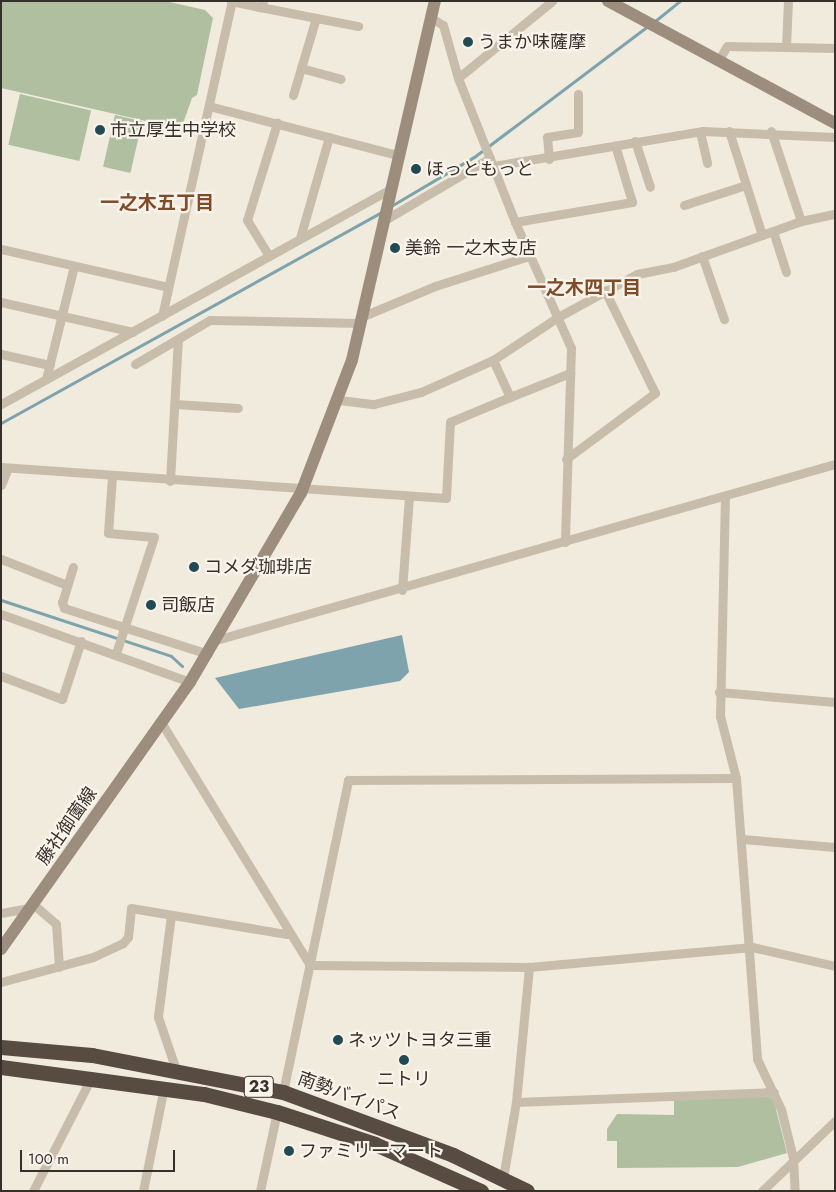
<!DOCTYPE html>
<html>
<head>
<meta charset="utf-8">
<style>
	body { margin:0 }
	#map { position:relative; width:836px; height:1192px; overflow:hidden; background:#f1ebde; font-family:Jost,"Noto Sans JP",sans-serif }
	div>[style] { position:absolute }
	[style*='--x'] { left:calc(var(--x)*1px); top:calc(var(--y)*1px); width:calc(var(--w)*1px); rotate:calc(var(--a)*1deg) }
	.green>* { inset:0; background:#afbf9f; transform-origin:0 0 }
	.water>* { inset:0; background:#7fa3ac }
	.stream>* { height:3px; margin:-1.5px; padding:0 1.5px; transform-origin:1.5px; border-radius:1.5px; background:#7fa3ac }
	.street>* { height:9px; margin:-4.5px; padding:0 4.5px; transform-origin:4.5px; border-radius:4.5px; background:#c8bdab }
	.secondary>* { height:12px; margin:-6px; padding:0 6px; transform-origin:6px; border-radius:6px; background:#9c8d7d }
	.highway>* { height:15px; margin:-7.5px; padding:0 7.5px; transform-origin:7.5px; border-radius:7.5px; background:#574b42 }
	.dots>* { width:14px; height:14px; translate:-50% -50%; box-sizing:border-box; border:2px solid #f9f4eb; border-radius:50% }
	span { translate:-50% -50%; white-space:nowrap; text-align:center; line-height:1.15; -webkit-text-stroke:4.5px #f9f4eb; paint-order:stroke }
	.shield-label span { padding:1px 4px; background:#f9f4eb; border:1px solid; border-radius:4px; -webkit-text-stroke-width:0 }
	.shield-label { font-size:16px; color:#36302a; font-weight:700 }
	.poi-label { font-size:18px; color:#36302a }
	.left { translate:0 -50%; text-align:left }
	.street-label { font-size:18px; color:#36302a }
	.neighbourhood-label { font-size:19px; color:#7f4b29; font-weight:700 }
	.frame { position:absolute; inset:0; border:2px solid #36302a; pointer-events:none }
	.scale { position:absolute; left:20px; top:1150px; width:155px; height:22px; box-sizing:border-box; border:2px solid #36302a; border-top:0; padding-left:6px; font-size:15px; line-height:18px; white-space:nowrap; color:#36302a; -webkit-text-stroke:4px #f9f4eb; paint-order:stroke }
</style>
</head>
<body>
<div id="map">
	<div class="green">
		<i style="clip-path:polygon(1px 1px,165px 1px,205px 10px,213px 18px,197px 95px,192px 98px,181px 129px,1px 88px)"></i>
		<i style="left:20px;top:94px;width:73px;height:52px;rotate:13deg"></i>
		<i style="left:115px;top:115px;width:28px;height:53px;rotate:13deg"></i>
		<i style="clip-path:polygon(768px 1095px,774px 1101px,787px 1153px,738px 1167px,617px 1168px,617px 1141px,607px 1141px,607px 1129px,617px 1114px,674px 1115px,674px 1100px)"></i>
	</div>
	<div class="water">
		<i style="clip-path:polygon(402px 635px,409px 672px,400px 681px,239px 709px,215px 678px)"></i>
	</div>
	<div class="stream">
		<i style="--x:655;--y:21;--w:32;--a:-39"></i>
		<i style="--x:391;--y:206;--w:96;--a:-30.6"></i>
		<i style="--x:474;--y:157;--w:218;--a:-37"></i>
		<i style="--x:1;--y:423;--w:436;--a:-29"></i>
		<i style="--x:1;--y:600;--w:179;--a:18.2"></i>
		<i style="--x:171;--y:656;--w:15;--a:42"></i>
	</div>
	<div class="street">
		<i style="--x:231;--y:1;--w:30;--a:12"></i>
		<i style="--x:260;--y:7;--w:7;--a:-63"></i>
		<i style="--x:788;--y:1;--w:46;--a:92.5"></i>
		<i style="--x:786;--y:47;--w:49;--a:1.2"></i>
		<i style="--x:260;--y:7;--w:100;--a:11"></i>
		<i style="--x:430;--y:17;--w:15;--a:32"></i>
		<i style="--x:443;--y:25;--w:55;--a:74.2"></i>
		<i style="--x:458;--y:78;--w:155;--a:68.4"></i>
		<i style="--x:515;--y:222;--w:138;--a:66"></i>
		<i style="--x:571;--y:348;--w:194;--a:91.8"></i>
		<i style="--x:718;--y:61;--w:17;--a:-59"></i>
		<i style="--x:727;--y:46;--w:59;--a:1"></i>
		<i style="--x:301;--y:68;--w:41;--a:15.4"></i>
		<i style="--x:458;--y:78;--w:122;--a:-39.3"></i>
		<i style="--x:293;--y:95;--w:80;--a:-73.4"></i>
		<i style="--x:209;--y:106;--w:194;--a:14.6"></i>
		<i style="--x:729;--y:131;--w:109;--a:72.4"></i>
		<i style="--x:771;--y:131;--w:95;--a:71.6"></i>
		<i style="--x:700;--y:132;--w:32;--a:77"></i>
		<i style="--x:635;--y:141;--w:48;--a:71.9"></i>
		<i style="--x:549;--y:159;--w:22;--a:-95"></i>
		<i style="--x:547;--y:137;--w:31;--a:-9"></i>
		<i style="--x:578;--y:132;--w:38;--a:-90"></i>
		<i style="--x:493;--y:166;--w:213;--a:-9.5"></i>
		<i style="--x:703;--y:131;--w:132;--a:2.6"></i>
		<i style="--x:684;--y:205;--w:65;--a:-17.9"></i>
		<i style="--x:383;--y:221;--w:124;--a:-30.5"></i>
		<i style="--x:515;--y:222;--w:119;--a:-9.7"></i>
		<i style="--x:632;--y:202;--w:59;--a:-106.6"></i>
		<i style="--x:773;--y:231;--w:43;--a:72.4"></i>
		<i style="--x:300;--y:238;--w:105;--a:-74"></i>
		<i style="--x:1;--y:249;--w:171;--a:12.8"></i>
		<i style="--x:269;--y:256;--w:42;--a:-121.4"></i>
		<i style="--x:247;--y:220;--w:102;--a:-72.8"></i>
		<i style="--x:702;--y:256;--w:67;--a:70.8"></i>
		<i style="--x:1;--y:302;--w:135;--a:12.8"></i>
		<i style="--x:162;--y:316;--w:323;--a:-77.5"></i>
		<i style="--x:361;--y:317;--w:80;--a:-22.7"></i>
		<i style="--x:435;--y:286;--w:99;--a:-17.7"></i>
		<i style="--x:1;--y:354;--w:50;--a:12.7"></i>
		<i style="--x:135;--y:364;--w:87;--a:-30.4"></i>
		<i style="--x:210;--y:320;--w:150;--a:1.1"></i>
		<i style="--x:46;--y:379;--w:116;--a:-76.1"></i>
		<i style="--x:510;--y:397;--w:65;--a:-21.8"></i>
		<i style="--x:339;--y:400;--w:35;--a:7"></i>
		<i style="--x:374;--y:404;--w:49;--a:-14.3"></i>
		<i style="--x:421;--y:392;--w:79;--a:-24"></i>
		<i style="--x:493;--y:360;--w:78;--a:-33.5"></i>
		<i style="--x:558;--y:317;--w:90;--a:-28.6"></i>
		<i style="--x:637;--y:274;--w:37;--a:-11"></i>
		<i style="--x:673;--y:267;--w:136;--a:-19.8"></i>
		<i style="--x:801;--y:221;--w:35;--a:-12"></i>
		<i style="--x:1;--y:404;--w:444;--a:-28.9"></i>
		<i style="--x:175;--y:404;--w:63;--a:3.6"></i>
		<i style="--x:566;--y:459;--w:111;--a:-36.6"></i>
		<i style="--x:655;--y:393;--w:114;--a:-116.1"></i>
		<i style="--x:1;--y:467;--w:446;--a:4"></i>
		<i style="--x:446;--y:498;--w:76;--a:-87"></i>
		<i style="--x:450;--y:422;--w:65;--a:-22.6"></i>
		<i style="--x:510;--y:397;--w:41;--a:-114.7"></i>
		<i style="--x:112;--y:477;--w:56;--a:94.1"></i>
		<i style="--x:108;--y:533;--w:46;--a:5"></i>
		<i style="--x:154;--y:537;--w:122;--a:108.1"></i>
		<i style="--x:170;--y:481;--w:142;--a:-86.8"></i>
		<i style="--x:1;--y:485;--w:18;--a:-68"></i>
		<i style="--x:725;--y:496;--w:220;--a:91.3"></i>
		<i style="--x:720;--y:716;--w:64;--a:75.5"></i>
		<i style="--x:736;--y:778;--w:282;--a:85.7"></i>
		<i style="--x:757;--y:1059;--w:55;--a:64.4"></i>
		<i style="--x:781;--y:1109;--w:50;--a:76.2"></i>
		<i style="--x:793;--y:1158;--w:33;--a:87"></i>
		<i style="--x:1;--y:559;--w:71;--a:21.5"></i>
		<i style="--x:73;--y:567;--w:37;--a:107"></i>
		<i style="--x:62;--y:602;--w:6;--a:72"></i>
		<i style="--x:64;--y:608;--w:151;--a:17.7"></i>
		<i style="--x:402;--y:590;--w:94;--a:-85.7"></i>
		<i style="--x:1;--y:614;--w:201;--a:19.8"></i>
		<i style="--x:216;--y:640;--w:644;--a:-15.87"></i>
		<i style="--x:1;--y:676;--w:65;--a:20.7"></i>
		<i style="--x:62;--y:699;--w:61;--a:-71.9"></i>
		<i style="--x:719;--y:692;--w:116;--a:4.9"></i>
		<i style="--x:161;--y:722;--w:285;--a:58.5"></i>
		<i style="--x:742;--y:839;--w:93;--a:4.9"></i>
		<i style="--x:33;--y:904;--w:30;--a:41"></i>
		<i style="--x:56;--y:924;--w:43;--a:86"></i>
		<i style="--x:1;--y:913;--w:29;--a:-10"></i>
		<i style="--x:171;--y:915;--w:103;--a:97.3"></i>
		<i style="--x:158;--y:1017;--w:56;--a:71.2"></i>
		<i style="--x:310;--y:965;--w:219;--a:0.5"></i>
		<i style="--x:529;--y:967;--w:224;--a:-5.1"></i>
		<i style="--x:752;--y:947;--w:85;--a:12.9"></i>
		<i style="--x:1;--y:982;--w:95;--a:-15.2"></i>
		<i style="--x:93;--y:957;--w:33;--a:-25"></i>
		<i style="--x:123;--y:943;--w:8;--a:-50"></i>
		<i style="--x:128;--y:937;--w:29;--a:-84"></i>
		<i style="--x:131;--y:908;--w:158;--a:9.5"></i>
		<i style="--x:283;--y:1092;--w:319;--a:-78.2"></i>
		<i style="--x:348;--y:780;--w:388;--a:-0.3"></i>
		<i style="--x:516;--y:1102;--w:258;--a:-2.2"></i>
		<i style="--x:503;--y:1178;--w:77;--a:-80.3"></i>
		<i style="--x:516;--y:1102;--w:136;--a:-84.5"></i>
		<i style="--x:33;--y:1191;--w:129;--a:-62.8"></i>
		<i style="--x:143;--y:1191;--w:106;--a:-78.6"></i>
		<i style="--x:260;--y:1191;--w:81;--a:-77.9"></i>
		<i style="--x:762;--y:1191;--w:101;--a:-43.8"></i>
	</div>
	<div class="secondary">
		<i style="--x:608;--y:1;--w:258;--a:28.3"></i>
		<i style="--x:1;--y:949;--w:327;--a:-54.7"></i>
		<i style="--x:190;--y:682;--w:219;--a:-59.6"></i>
		<i style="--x:301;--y:493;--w:142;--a:-69"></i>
		<i style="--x:352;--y:360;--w:368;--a:-77"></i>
	</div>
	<div class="highway">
		<i style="--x:1;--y:1047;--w:91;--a:5"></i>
		<i style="--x:92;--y:1055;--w:195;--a:11"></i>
		<i style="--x:283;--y:1092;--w:181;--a:20.3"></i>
		<i style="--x:453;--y:1155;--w:82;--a:25.9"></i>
		<i style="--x:1;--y:1067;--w:205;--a:7.6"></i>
		<i style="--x:204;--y:1094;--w:75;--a:13.9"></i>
		<i style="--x:277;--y:1112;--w:103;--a:18.1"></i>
		<i style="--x:375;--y:1144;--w:116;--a:23.9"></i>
	</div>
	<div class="dots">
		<i style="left:468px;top:42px;background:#224a55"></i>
		<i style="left:100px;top:130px;background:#224a55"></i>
		<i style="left:416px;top:169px;background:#224a55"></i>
		<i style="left:395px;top:248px;background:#224a55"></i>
		<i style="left:194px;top:567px;background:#224a55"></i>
		<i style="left:151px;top:605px;background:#224a55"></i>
		<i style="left:338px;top:1040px;background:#224a55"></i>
		<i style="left:404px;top:1060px;background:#224a55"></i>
		<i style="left:289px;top:1151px;background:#224a55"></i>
	</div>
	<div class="shield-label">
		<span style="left:259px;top:1087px">23</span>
	</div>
	<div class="poi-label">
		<span class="left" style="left:478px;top:42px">うまか味薩摩</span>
		<span class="left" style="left:110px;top:130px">市立厚生中学校</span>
		<span class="left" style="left:426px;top:169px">ほっともっと</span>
		<span class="left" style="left:405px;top:248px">美鈴 一之木支店</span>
		<span class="left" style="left:204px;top:567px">コメダ珈琲店</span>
		<span class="left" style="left:161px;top:605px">司飯店</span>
		<span class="left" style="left:348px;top:1040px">ネッツトヨタ三重</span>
		<span style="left:404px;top:1079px">ニトリ</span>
		<span class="left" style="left:299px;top:1151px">ファミリーマート</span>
	</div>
	<div class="street-label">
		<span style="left:67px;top:826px;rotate:-55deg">藤社御薗線</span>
		<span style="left:349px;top:1096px;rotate:20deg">南勢バイパス</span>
	</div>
	<div class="neighbourhood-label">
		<span style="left:157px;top:203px">一之木五丁目</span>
		<span style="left:584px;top:288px">一之木四丁目</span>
	</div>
	<div class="frame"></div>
	<div class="scale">100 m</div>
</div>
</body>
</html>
